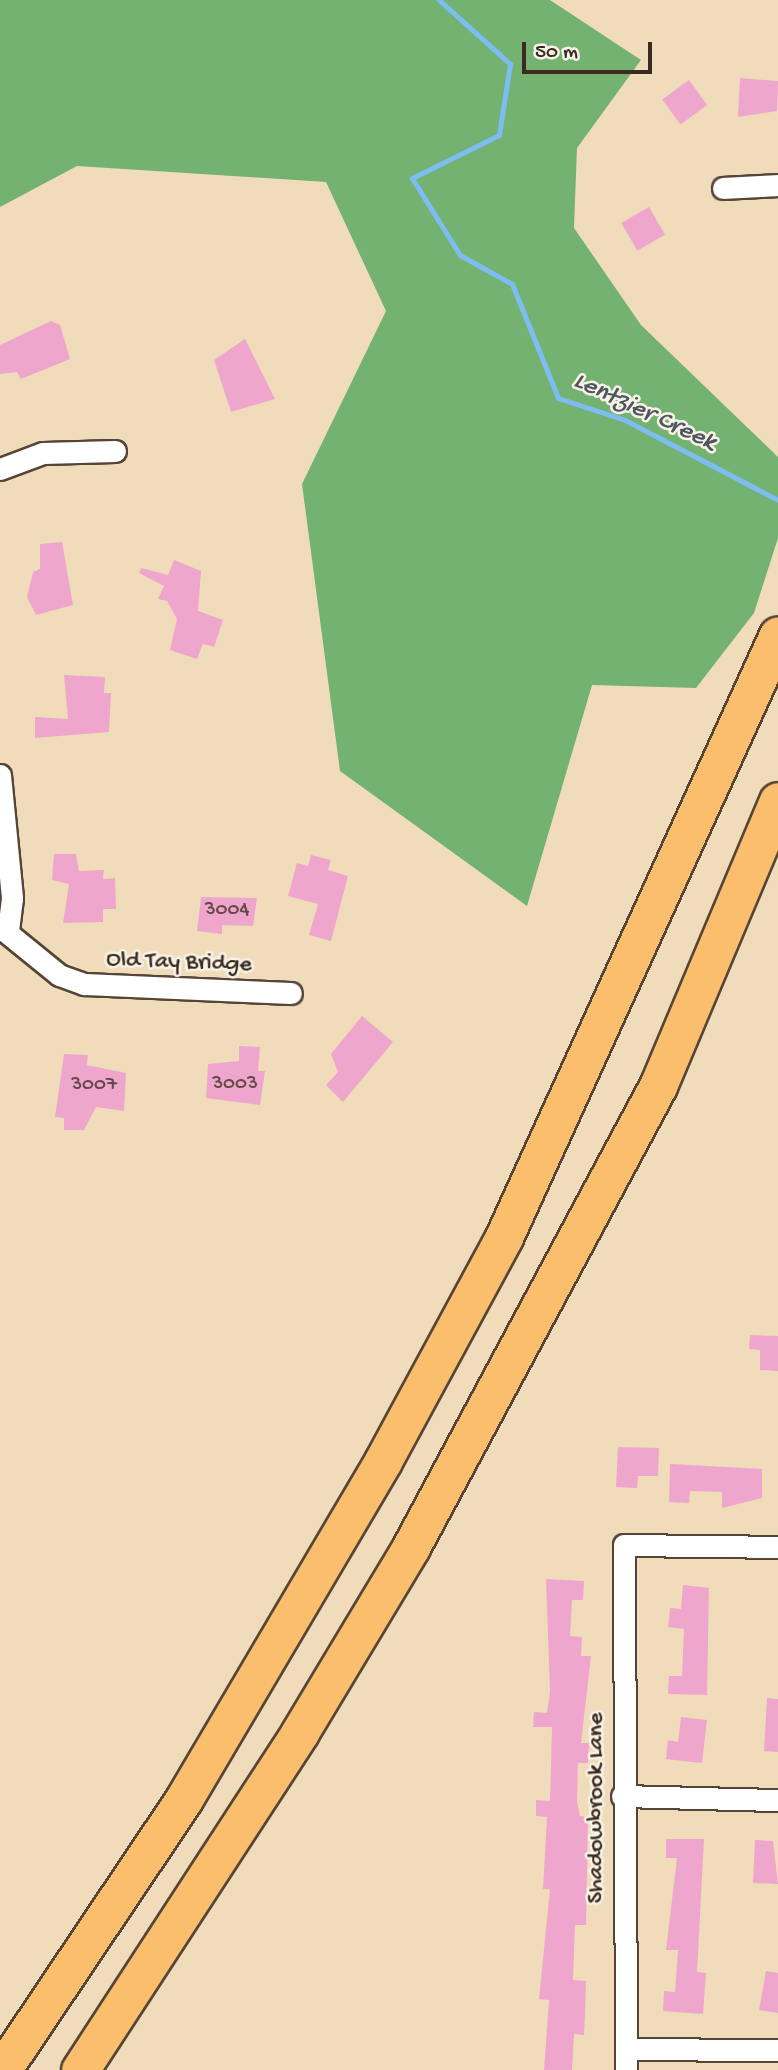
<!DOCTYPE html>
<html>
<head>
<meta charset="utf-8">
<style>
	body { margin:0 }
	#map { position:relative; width:778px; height:2070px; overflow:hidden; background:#f0dcbb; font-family:"Gochi Hand",sans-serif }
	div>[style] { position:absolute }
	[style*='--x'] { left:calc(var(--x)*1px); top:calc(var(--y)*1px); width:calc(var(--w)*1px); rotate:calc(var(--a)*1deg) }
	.forest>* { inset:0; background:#74b272 }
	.stream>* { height:5px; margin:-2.5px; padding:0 2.5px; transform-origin:2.5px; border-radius:2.5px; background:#7dbdf1 }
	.building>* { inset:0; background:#efa6cd; transform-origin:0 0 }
	.roads { filter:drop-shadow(2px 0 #564536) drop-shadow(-2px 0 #564536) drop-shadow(0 2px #564536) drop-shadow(0 -2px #564536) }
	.street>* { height:21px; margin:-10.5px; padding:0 10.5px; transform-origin:10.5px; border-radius:10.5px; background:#fff }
	.highway>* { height:37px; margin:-18.5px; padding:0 18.5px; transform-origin:18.5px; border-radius:18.5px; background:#fabe6d }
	span { translate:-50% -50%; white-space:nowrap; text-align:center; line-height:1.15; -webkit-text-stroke:5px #f7f3e8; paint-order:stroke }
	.number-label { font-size:21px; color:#68494a }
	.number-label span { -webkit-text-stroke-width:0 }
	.street-label { font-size:24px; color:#3b2a1e }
	.water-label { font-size:26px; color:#4f565d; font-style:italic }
	.scale { position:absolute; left:522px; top:42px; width:130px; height:32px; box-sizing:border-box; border:4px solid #3b2a1e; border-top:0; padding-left:9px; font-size:21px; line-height:24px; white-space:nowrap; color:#3b2a1e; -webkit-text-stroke:5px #f7f3e8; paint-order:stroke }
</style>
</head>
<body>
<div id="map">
	<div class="forest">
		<i style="clip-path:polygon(0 0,550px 0,641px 60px,577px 148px,574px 228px,641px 325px,778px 457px,778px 538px,754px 613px,696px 688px,592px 685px,527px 906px,340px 771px,302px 484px,386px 311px,326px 182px,77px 166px,0 207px)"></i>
	</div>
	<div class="stream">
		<i style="--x:439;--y:0;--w:96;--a:42"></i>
		<i style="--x:510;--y:64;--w:72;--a:98.8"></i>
		<i style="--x:499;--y:135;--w:97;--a:153.7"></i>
		<i style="--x:412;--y:178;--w:91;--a:58.1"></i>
		<i style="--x:460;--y:255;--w:60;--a:29.1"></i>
		<i style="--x:512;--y:284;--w:123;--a:68"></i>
		<i style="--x:558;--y:398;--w:71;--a:18.2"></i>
		<i style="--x:625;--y:420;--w:173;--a:27.6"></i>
	</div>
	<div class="building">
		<i style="clip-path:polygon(740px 78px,778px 81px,777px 111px,738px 117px)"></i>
		<i style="left:689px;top:80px;width:31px;height:33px;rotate:54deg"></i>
		<i style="left:649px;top:207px;width:32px;height:32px;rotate:60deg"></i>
		<i style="clip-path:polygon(51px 321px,60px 325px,70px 359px,21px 379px,17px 372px,0 374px,0 345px)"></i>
		<i style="clip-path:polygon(245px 339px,275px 399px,231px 412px,214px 360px)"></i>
		<i style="clip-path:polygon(62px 542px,73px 605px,36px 615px,27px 597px,33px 572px,40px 569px,40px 544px)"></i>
		<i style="clip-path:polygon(174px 560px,201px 571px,198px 611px,223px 620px,214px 647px,203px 644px,197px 659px,170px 650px,177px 619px,167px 601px,158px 599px,164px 586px,139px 573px,141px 568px,168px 575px)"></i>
		<i style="clip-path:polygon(64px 675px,105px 677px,104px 693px,111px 693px,109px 732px,35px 738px,35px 717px,68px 719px)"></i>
		<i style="clip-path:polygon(54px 854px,76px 854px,79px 871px,104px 870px,103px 879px,115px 878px,116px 909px,103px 909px,103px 922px,63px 923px,69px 884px,52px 880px)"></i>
		<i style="clip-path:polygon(311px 855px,331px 860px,328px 870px,348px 876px,331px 941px,309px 935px,318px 904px,288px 896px,297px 863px,308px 866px)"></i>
		<i style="clip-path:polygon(201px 897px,257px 898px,253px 926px,222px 925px,222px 934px,197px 931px)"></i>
		<i style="clip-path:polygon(362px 1016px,393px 1042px,343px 1102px,326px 1085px,338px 1072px,331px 1054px)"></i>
		<i style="clip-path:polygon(239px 1046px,260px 1047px,258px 1071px,265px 1071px,260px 1105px,206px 1098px,208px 1064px,239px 1061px)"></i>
		<i style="clip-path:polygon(64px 1054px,88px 1055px,87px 1065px,126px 1073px,124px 1111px,96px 1107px,84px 1130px,64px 1130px,64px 1118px,55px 1117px)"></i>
		<i style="clip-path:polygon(750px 1335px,778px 1336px,778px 1371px,760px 1370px,760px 1350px,749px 1349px)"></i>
		<i style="clip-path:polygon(618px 1447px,659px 1448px,658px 1476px,638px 1476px,637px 1488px,616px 1487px)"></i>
		<i style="clip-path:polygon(670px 1464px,762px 1469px,762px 1498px,722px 1508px,722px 1492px,690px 1491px,689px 1503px,669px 1502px)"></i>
		<i style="clip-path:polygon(546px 1579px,584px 1581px,583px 1600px,572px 1600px,570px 1636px,582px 1637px,581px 1656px,591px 1656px,581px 1743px,589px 1743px,588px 1763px,578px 1763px,577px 1802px,580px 1816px,588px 1817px,586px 1925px,575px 1925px,573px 1980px,586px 1981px,585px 2014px,584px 2035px,574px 2034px,572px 2070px,544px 2070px,549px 2000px,539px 1999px,550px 1889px,543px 1889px,547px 1817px,536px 1816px,536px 1800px,550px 1801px,552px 1727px,533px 1727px,534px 1712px,547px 1713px,550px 1691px)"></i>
		<i style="clip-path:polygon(683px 1585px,709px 1588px,707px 1695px,668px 1694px,669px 1676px,682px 1676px,684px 1629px,668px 1627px,670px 1608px,681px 1609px)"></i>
		<i style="clip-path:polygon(767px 1698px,778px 1699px,778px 1752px,764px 1751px)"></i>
		<i style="clip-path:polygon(681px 1717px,707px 1720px,702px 1763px,666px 1759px,668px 1740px,678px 1742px)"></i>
		<i style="clip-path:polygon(666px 1839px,704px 1839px,697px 1972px,706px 1973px,703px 2014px,663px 2011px,664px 1991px,675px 1992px,678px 1950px,666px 1950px,677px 1858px,666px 1858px)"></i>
		<i style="clip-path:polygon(755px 1840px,773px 1841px,778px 1884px,753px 1883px)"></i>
		<i style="clip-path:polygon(766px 1971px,778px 1973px,778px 2013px,759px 2010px)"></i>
	</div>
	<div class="roads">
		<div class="street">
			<i style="--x:723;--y:188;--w:55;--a:-3.1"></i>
			<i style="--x:0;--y:469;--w:46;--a:-20.4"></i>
			<i style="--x:43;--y:453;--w:72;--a:-1.6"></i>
			<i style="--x:0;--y:775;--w:124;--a:84.4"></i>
			<i style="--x:12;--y:898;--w:32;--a:97"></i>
			<i style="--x:0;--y:927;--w:76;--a:39.1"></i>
			<i style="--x:59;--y:975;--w:27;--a:20"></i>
			<i style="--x:84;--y:984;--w:207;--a:2.5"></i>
			<i style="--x:622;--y:1796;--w:156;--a:1.5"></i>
			<i style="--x:626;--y:2049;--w:152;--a:0.4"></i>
			<i style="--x:626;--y:2070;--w:525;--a:-90.22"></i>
			<i style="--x:624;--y:1545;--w:154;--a:0.7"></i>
		</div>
		<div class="highway">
			<i style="--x:2;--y:2070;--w:326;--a:-56.1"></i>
			<i style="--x:184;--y:1799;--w:392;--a:-59.5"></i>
			<i style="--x:383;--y:1461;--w:255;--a:-61.6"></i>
			<i style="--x:504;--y:1237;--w:661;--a:-65.53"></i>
			<i style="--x:80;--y:2070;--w:403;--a:-56.9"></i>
			<i style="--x:300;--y:1732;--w:216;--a:-59"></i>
			<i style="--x:411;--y:1547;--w:523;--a:-61.82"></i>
			<i style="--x:658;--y:1086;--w:309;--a:-67.2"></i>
		</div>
	</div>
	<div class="number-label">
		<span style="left:227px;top:911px">3004</span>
		<span style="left:235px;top:1085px">3003</span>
		<span style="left:94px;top:1086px">3007</span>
	</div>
	<div class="street-label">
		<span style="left:179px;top:963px;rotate:2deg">Old Tay Bridge</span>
		<span style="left:597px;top:1808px;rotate:-90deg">Shadowbrook Lane</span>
	</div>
	<div class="water-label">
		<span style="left:644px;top:413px;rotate:25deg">Lentzier Creek</span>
	</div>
	<div class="scale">50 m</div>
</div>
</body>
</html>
